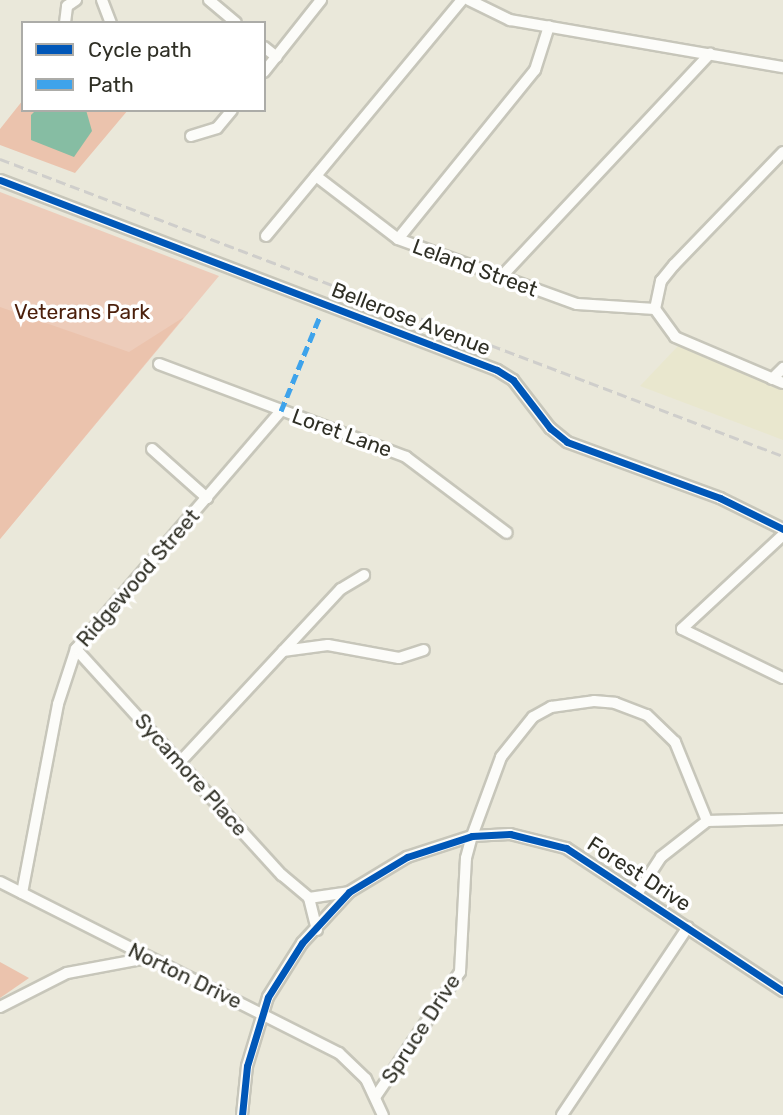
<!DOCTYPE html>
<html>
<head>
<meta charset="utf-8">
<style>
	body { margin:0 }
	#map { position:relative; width:783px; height:1115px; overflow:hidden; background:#eae8da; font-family:Rubik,sans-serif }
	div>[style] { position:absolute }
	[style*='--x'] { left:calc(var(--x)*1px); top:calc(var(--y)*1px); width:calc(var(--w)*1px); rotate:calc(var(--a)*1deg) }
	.built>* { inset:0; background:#e9e7ce }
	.green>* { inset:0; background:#edccba }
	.forest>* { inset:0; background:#ebc3ad }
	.water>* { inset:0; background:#86bda3 }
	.roads { filter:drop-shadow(2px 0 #c7c6ba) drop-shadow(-2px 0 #c7c6ba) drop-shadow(0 2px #c7c6ba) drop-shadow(0 -2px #c7c6ba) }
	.minor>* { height:10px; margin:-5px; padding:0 5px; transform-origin:5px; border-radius:5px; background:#fcfcf9 }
	.rail>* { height:2.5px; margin-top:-1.25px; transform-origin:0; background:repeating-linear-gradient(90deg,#cfcecb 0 10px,transparent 0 15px) }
	.quiet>* { height:5px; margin-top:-2.5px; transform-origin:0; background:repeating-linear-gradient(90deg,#3ea3eb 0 10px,transparent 0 15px) }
	.cycleway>* { height:7px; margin:-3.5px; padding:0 3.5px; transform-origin:3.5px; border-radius:3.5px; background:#0057b8 }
	span { translate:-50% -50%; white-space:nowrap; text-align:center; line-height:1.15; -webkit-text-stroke:7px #fff; paint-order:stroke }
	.street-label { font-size:21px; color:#2f2f25 }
	.park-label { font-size:21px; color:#4b1f0b }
	.legend { position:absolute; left:21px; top:21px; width:245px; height:91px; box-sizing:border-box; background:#fff; border:2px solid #acaca8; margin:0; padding:9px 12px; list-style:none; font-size:21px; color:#2f2f25 }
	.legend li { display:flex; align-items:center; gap:14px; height:35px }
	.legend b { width:35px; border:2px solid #acaca8 }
</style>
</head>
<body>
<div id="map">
	<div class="built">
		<i style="clip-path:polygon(679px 345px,783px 390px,783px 440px,640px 386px)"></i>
	</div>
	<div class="green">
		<i style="clip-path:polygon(0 192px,219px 276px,0 539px)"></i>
	</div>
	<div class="forest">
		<i style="clip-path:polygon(23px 100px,23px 110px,128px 110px,75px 173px,0 145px,0 129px)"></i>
		<i style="clip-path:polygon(0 307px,129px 352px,184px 317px,0 539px)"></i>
		<i style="clip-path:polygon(0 962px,29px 978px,0 998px)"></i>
	</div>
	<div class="water">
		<i style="clip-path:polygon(36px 110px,86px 110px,92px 131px,74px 157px,31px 140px,31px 115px)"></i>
	</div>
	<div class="roads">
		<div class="minor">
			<i style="--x:102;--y:0;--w:25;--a:69"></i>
			<i style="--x:209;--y:0;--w:35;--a:40"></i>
			<i style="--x:469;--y:0;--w:46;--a:26"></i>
			<i style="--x:510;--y:20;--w:277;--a:9.8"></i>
			<i style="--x:65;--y:23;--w:17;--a:-83"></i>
			<i style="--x:67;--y:6;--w:11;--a:-34"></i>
			<i style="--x:264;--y:47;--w:16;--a:38"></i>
			<i style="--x:264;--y:72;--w:92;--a:-51.6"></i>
			<i style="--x:191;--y:136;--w:27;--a:-17"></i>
			<i style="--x:217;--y:128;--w:23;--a:-50"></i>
			<i style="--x:316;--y:176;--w:103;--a:37.5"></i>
			<i style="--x:398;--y:239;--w:190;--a:20"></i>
			<i style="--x:577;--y:304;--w:78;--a:3.7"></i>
			<i style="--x:0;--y:180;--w:532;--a:20.92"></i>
			<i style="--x:497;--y:370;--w:19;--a:32"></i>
			<i style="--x:513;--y:380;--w:61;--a:52.4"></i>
			<i style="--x:550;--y:428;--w:22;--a:39"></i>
			<i style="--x:567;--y:442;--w:163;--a:20.1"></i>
			<i style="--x:720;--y:498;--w:70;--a:26.2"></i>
			<i style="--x:266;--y:236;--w:307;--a:-50.3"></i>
			<i style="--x:398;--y:239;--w:218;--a:-51"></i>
			<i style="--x:535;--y:70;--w:46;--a:-72.3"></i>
			<i style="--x:501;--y:277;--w:306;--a:-46.9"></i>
			<i style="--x:655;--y:309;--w:29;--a:-78"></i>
			<i style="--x:661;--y:281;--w:21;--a:-51"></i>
			<i style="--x:674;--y:265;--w:157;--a:-46"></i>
			<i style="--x:655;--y:309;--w:34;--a:54"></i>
			<i style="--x:675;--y:337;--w:117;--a:23.1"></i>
			<i style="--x:159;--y:364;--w:264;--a:20.6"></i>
			<i style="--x:406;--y:457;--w:126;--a:37"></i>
			<i style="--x:772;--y:379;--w:16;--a:-45"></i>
			<i style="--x:152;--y:449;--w:74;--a:41.7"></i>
			<i style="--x:783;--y:535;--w:138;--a:137.1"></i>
			<i style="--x:682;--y:629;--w:112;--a:25.9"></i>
			<i style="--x:76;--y:649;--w:306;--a:47.7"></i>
			<i style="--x:282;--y:875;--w:35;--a:40"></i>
			<i style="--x:309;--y:898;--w:33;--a:76"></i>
			<i style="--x:283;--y:651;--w:45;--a:-7.6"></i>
			<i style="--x:328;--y:645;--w:72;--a:10.4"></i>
			<i style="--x:399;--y:658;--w:26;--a:-18"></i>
			<i style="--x:180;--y:762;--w:236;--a:-47.1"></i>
			<i style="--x:341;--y:589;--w:27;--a:-31"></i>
			<i style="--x:0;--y:882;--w:380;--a:26.8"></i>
			<i style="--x:339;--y:1053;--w:37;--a:44"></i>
			<i style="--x:366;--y:1079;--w:40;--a:65"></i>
			<i style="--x:22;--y:893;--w:192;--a:-79.2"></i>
			<i style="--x:58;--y:704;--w:58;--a:-71.9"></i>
			<i style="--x:76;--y:649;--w:314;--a:-49.3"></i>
			<i style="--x:637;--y:894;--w:44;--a:-57"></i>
			<i style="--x:661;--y:857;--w:58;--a:-38"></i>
			<i style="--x:707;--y:821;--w:76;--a:-1.5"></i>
			<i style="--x:309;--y:898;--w:40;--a:-8.5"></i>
			<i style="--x:0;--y:1007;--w:75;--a:-26.9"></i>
			<i style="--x:67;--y:973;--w:81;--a:-10.6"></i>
			<i style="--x:376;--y:1096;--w:150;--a:-55.9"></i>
			<i style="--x:460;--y:972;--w:114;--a:-87"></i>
			<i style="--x:466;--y:858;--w:23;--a:-75"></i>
			<i style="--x:472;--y:836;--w:84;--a:-69.8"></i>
			<i style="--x:501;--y:757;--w:51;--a:-51.3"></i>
			<i style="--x:533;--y:717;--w:21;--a:-29"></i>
			<i style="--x:551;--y:707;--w:43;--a:-7.9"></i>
			<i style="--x:594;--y:701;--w:21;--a:5"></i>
			<i style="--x:615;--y:703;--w:34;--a:21"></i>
			<i style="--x:647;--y:715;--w:39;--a:44"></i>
			<i style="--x:675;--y:742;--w:85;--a:67.9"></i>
			<i style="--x:242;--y:1115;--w:49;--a:-84.2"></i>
			<i style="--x:247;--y:1066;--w:72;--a:-73.1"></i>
			<i style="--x:268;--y:997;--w:64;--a:-57.8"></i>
			<i style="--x:302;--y:943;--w:69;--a:-47.3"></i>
			<i style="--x:349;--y:892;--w:68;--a:-31.1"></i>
			<i style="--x:407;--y:857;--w:68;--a:-17.9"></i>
			<i style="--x:472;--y:836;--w:38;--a:-3"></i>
			<i style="--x:510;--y:834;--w:58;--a:14"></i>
			<i style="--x:566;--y:848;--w:260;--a:33.4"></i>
			<i style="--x:562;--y:1115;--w:226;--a:-56.2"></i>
		</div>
	</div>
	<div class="rail">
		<i style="--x:0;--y:159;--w:837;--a:20.77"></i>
	</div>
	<div class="quiet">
		<i style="--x:281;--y:411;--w:103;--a:-67.7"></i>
	</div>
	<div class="cycleway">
		<i style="--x:0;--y:180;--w:532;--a:20.92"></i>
		<i style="--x:497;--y:370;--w:19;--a:32"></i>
		<i style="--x:513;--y:380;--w:61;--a:52.4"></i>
		<i style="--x:550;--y:428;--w:22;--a:39"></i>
		<i style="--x:567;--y:442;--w:163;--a:20.1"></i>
		<i style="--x:720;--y:498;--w:70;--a:26.2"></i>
		<i style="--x:242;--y:1115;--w:49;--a:-84.2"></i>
		<i style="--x:247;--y:1066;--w:72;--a:-73.1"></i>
		<i style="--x:268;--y:997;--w:64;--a:-57.8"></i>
		<i style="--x:302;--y:943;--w:69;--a:-47.3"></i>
		<i style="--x:349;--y:892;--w:68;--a:-31.1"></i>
		<i style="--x:407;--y:857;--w:68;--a:-17.9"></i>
		<i style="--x:472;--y:836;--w:38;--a:-3"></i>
		<i style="--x:510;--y:834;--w:58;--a:14"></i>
		<i style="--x:566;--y:848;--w:260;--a:33.4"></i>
	</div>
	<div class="street-label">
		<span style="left:475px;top:268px;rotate:20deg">Leland Street</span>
		<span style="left:411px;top:319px;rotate:21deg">Bellerose Avenue</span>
		<span style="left:342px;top:433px;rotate:20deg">Loret Lane</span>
		<span style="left:138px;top:578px;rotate:-49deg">Ridgewood Street</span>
		<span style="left:191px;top:775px;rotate:48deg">Sycamore Place</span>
		<span style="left:639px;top:874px;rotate:33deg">Forest Drive</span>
		<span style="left:185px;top:976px;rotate:26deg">Norton Drive</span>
		<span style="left:421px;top:1029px;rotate:-57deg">Spruce Drive</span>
	</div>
	<div class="park-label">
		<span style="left:82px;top:312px">Veterans Park</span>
	</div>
	<ul class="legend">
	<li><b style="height:9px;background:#0057b8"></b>Cycle path</li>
	<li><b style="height:9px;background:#3ea3eb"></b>Path</li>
	</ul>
</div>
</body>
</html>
